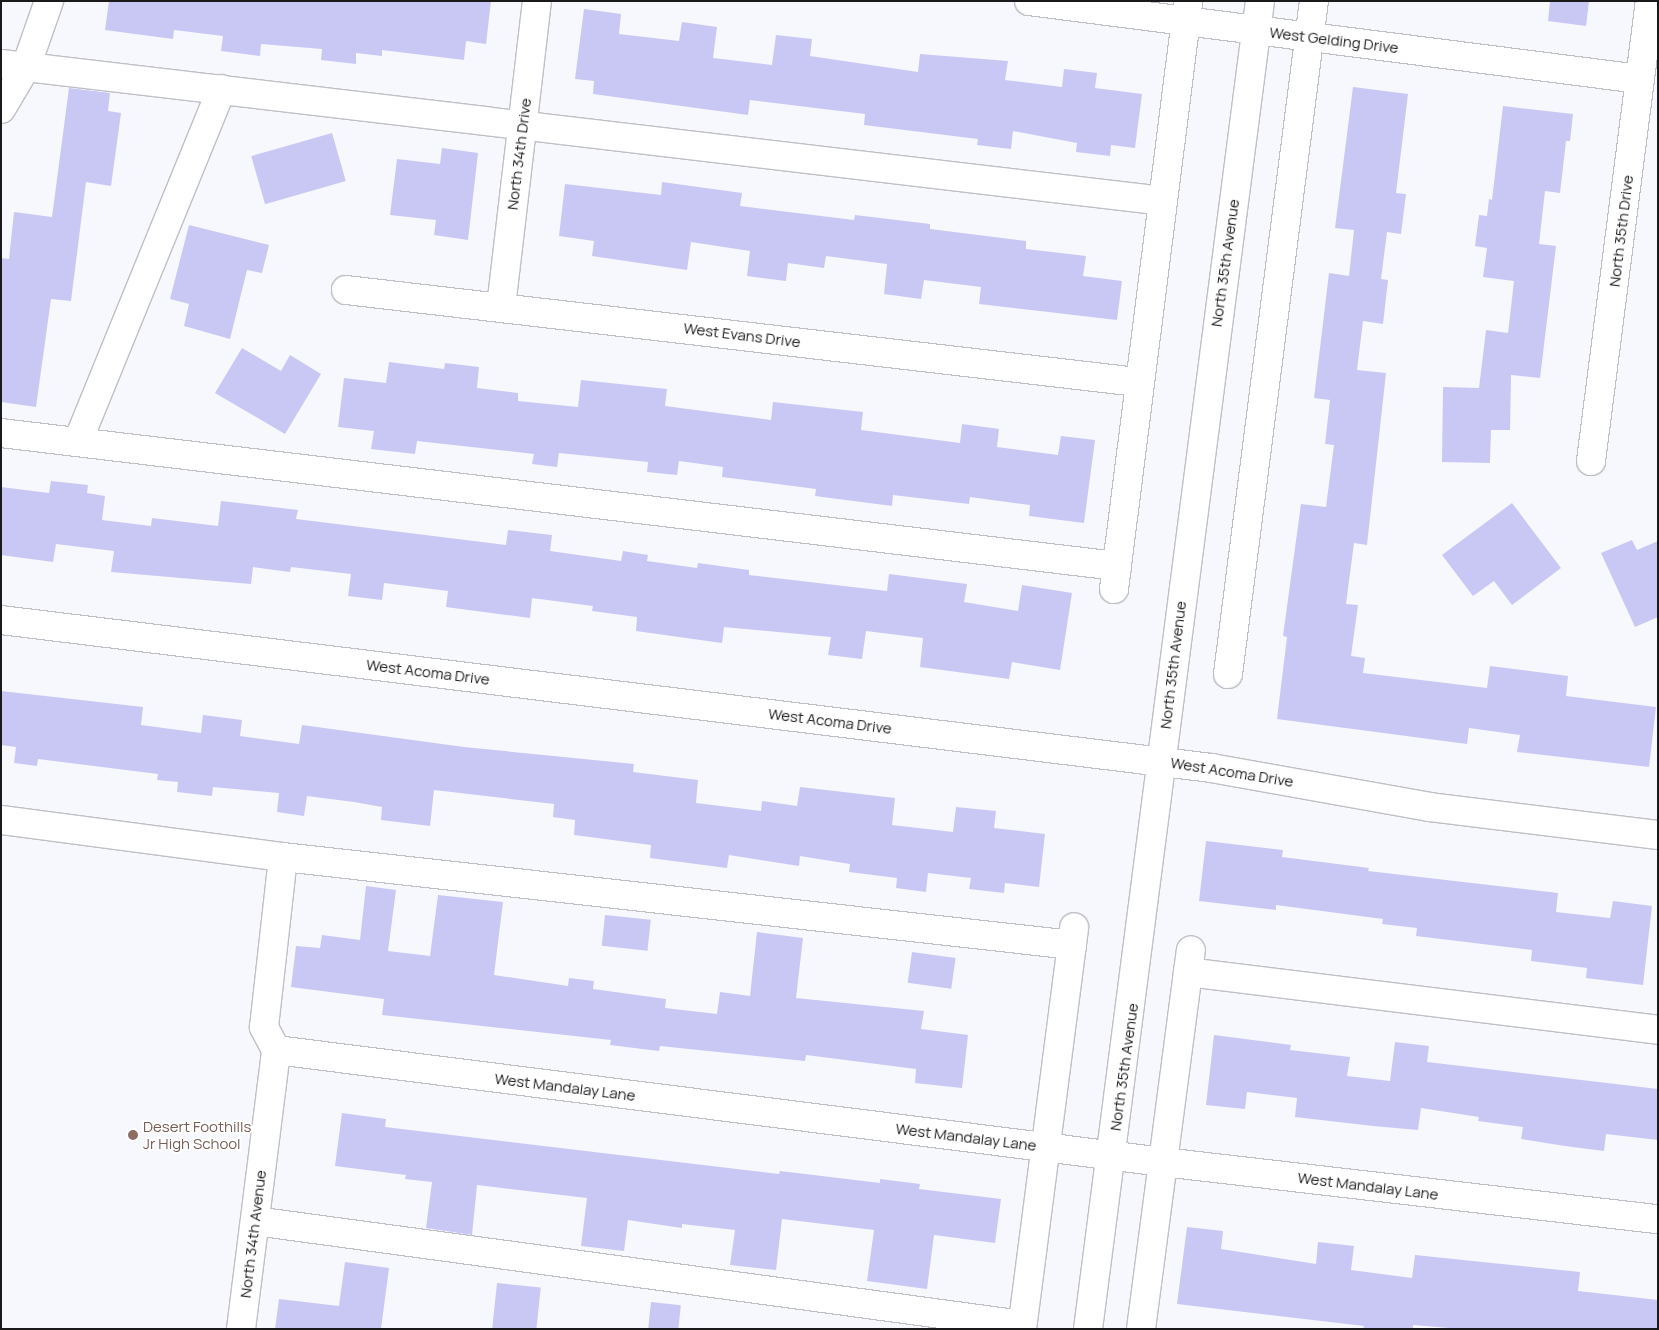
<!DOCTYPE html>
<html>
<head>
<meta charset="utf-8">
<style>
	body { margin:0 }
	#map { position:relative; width:1659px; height:1330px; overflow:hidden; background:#f7f7fe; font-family:Manrope,sans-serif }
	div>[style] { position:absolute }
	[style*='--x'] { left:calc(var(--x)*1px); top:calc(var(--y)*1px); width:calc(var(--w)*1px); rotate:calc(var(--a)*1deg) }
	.building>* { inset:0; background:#c9c8f4; transform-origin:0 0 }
	.roads { filter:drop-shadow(1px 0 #bfbfc6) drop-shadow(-1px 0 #bfbfc6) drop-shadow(0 1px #bfbfc6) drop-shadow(0 -1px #bfbfc6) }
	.minor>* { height:28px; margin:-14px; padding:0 14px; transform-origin:14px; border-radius:14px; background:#fff }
	.major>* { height:28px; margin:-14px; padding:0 14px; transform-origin:14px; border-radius:14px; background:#fff }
	.dots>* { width:14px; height:14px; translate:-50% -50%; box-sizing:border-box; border:2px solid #fff; border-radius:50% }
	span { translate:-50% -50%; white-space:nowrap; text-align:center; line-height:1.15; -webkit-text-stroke:4px #fff; paint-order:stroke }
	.street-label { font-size:15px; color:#1a1a1d }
	.education-label { font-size:15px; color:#785e54 }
	.left { translate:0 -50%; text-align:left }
	.frame { position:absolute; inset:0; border:2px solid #1a1a1d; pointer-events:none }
</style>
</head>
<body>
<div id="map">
	<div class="building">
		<i style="clip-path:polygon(109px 1px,491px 1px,486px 44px,466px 41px,464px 60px,382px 50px,382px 56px,356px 53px,356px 64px,321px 60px,322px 49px,261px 44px,260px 56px,221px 51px,223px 36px,174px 30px,173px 39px,105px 30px)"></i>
		<i style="clip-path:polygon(1550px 1px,1589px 1px,1586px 26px,1548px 21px)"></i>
		<i style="clip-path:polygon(584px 9px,621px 14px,619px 34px,679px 41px,682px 22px,717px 27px,713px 58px,772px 65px,776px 35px,812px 39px,810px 56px,918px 72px,920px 54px,1008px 61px,1005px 80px,1062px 87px,1064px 69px,1097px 73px,1095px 88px,1142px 94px,1135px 148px,1111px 145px,1110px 156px,1076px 152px,1077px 143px,1013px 131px,1011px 149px,977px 145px,978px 139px,864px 125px,865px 114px,750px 100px,748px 115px,593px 94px,594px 81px,575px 79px)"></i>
		<i style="clip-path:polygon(1353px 87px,1408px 94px,1396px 193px,1406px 194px,1401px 234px,1387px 232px,1381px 279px,1388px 280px,1383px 324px,1363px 321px,1357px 370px,1386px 373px,1367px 545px,1354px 543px,1346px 604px,1358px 605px,1351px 656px,1365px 658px,1363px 673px,1487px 688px,1490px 666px,1568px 676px,1566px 696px,1656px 707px,1649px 767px,1517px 752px,1520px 735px,1469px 728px,1467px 744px,1277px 719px,1287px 637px,1283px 636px,1301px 504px,1326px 507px,1334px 445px,1325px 444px,1330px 400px,1314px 398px,1329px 273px,1349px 276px,1354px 230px,1335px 228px)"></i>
		<i style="clip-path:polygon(69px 88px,110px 93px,108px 111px,121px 113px,111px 186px,86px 182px,71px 301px,51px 299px,36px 407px,1px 402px,1px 258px,9px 259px,14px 212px,52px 217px)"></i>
		<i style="clip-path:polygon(1503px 106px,1573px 114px,1570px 141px,1566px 141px,1560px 193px,1545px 191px,1539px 244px,1556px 246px,1540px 378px,1511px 375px,1510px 430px,1491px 430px,1490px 463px,1442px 462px,1443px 387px,1479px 388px,1486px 330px,1508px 333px,1514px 281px,1483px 277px,1487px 248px,1475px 246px,1479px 215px,1487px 216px,1489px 199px,1492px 200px)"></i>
		<i style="left:332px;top:133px;width:50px;height:84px;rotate:74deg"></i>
		<i style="clip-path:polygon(442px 148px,478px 153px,468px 240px,434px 235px,436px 220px,390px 215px,397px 159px,440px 164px)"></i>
		<i style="clip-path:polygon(662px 182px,742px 193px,740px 206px,854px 220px,855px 215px,930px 224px,930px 229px,1026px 241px,1026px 249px,1086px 256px,1083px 276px,1122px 281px,1117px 320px,979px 304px,981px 287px,924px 280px,921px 299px,884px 294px,887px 264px,826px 256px,824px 268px,788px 263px,786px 281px,747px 276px,750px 251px,691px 242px,687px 270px,592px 256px,594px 241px,559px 236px,565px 184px,661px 195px)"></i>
		<i style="clip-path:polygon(189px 225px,269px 245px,262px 273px,247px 270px,230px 339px,184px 326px,189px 304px,170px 299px)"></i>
		<i style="clip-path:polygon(242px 348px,281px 371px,290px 355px,321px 374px,285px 434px,215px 393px)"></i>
		<i style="clip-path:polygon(389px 362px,444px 369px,445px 363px,479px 367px,477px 388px,518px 393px,518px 401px,578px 407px,581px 380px,667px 389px,665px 406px,771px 420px,773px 402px,863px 412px,861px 430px,960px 443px,962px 424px,999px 429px,997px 447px,1058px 455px,1061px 436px,1095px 440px,1084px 523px,1029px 516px,1030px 505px,970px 497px,969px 504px,893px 495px,892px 506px,815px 496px,816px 489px,722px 477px,723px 467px,679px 461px,677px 475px,647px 472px,648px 462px,559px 453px,557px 467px,532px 464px,534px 454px,417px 441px,415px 454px,371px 449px,374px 431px,338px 427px,344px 378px,386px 383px)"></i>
		<i style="clip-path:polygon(51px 481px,88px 485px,87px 493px,105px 496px,102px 520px,151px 526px,152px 518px,218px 526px,221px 501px,298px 510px,296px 519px,506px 545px,508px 530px,552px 535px,550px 551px,621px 561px,623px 551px,648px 555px,647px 561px,697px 568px,698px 563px,749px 570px,749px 575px,887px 591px,889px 574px,967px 584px,964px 602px,1018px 611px,1022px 585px,1072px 593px,1060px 670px,1012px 662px,1009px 679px,920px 667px,923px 638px,866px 631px,862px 659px,828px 655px,831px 637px,724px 627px,722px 643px,686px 638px,636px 631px,637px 617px,592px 611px,593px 606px,532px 598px,530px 618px,446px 607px,448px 591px,384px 583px,382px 600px,348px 596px,351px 574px,291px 567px,290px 572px,253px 567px,251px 584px,111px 572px,114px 551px,56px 544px,53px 562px,1px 555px,1px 487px,49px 493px)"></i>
		<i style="clip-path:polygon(1512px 503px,1561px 568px,1512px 605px,1494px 581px,1473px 596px,1442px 555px)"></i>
		<i style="clip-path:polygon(1632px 540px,1637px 550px,1658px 541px,1658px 617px,1635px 627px,1601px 553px)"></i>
		<i style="clip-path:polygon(1px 691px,143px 707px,141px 725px,201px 733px,203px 715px,242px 720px,240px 736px,299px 744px,302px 725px,464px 747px,634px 764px,633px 772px,698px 780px,696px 803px,761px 811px,762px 801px,797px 806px,800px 787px,895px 798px,892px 825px,953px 832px,956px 807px,996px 811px,994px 828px,1045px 834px,1039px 887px,1005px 883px,1004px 893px,969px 889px,971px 878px,928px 873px,926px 892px,896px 888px,897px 878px,849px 872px,850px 864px,800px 856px,799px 866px,729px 855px,727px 868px,650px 858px,651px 845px,574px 835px,575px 820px,553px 817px,554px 804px,434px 790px,430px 826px,381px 820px,382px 807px,354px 802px,307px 796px,304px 816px,277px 812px,279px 793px,213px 787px,212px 796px,177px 792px,178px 782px,157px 780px,158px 774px,38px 759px,37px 766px,14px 763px,16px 747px,1px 745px)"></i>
		<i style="clip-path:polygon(1206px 841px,1283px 850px,1282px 857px,1369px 868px,1368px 871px,1558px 893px,1556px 912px,1610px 918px,1613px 901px,1652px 906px,1643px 985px,1586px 978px,1587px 968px,1531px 961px,1532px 950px,1416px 936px,1417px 928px,1382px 924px,1383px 919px,1276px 905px,1276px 910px,1199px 901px)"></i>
		<i style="clip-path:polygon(366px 886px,396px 890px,388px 951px,430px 956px,438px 895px,503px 902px,494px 975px,568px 986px,569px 978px,594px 981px,593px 989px,666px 999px,665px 1008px,717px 1014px,720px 992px,750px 996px,757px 932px,803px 938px,796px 998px,924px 1011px,921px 1029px,968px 1035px,962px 1088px,915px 1083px,916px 1069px,806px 1055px,805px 1061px,660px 1046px,659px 1051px,610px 1045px,611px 1040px,382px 1015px,384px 999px,291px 987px,296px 946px,320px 948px,322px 935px,360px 940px)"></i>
		<i style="left:605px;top:915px;width:46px;height:31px;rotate:6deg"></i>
		<i style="left:912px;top:952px;width:44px;height:31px;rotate:8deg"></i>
		<i style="clip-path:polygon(1214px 1035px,1291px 1045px,1290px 1050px,1350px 1057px,1347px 1076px,1390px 1081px,1395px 1042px,1429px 1046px,1427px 1062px,1658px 1089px,1658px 1140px,1606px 1134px,1604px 1151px,1565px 1146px,1521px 1139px,1523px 1127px,1478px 1121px,1479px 1117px,1421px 1108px,1418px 1130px,1373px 1126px,1295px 1117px,1297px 1098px,1247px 1092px,1245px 1109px,1206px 1105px)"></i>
		<i style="clip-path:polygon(342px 1113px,386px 1119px,385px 1127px,779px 1174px,780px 1171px,880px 1183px,880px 1179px,920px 1184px,919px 1189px,1001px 1199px,995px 1243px,934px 1235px,927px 1289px,867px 1281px,874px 1230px,782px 1219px,776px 1270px,730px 1265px,735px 1230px,682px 1224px,682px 1228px,628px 1220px,624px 1251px,581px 1246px,587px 1198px,477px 1185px,472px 1235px,426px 1228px,432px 1182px,405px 1179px,406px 1175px,335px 1166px)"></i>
		<i style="clip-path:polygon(1187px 1227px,1223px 1231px,1221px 1249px,1316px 1264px,1318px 1242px,1354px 1246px,1351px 1270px,1412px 1278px,1415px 1255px,1580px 1272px,1578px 1291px,1658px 1300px,1658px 1329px,1461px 1329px,1413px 1325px,1413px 1329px,1363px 1329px,1364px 1326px,1177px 1304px)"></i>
		<i style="clip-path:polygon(345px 1262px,389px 1268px,381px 1329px,275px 1329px,279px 1299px,339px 1306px)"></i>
		<i style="left:497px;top:1283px;width:44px;height:46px;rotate:6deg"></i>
		<i style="left:651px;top:1302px;width:30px;height:27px;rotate:6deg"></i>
	</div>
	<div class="roads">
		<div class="minor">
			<i style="--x:1029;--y:1;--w:616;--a:7.28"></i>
			<i style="--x:1;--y:64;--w:1170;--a:6.72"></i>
			<i style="--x:1;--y:109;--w:49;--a:-59.2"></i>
			<i style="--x:26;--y:67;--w:70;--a:-70.8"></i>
			<i style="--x:346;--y:290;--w:797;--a:6.63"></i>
			<i style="--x:501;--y:307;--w:308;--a:-83.3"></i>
			<i style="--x:1;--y:433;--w:1124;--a:6.8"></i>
			<i style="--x:78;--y:441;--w:380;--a:-67.8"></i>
			<i style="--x:1591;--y:461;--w:464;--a:-82.7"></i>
			<i style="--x:1114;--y:589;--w:591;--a:-82.8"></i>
			<i style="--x:1;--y:620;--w:1219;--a:6.97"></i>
			<i style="--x:1211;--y:768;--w:222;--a:10.1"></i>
			<i style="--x:1430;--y:807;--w:230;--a:7"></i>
			<i style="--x:1228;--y:674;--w:678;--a:-82.72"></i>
			<i style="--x:1;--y:820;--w:284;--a:7.5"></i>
			<i style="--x:283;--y:857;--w:794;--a:6.36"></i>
			<i style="--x:1188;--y:972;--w:474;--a:7"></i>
			<i style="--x:276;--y:1050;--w:894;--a:7.2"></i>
			<i style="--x:1163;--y:1162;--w:498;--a:6.6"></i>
			<i style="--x:276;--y:1050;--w:26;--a:-118"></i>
			<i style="--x:264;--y:1027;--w:171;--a:-83.6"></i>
			<i style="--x:255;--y:1221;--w:774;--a:7.72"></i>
			<i style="--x:241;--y:1329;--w:281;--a:-82.8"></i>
			<i style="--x:1022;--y:1329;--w:405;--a:-82.6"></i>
			<i style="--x:1141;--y:1329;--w:382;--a:-82.5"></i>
		</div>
		<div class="major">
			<i style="--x:1088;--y:1329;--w:1339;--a:-82.62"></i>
		</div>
	</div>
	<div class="dots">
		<i style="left:133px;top:1135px;background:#8d6e63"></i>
	</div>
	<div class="street-label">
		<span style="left:1334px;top:40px;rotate:7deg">West Gelding Drive</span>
		<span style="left:519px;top:154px;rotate:-83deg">North 34th Drive</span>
		<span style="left:1621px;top:231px;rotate:-83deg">North 35th Drive</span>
		<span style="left:1225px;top:263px;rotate:-82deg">North 35th Avenue</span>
		<span style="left:742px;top:335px;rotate:7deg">West Evans Drive</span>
		<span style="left:1173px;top:665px;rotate:-83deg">North 35th Avenue</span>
		<span style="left:428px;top:672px;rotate:7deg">West Acoma Drive</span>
		<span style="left:830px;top:721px;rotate:7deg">West Acoma Drive</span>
		<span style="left:1232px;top:772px;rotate:9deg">West Acoma Drive</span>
		<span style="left:1124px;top:1067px;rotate:-82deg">North 35th Avenue</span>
		<span style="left:565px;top:1087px;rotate:7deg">West Mandalay Lane</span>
		<span style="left:966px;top:1137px;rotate:7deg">West Mandalay Lane</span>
		<span style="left:1368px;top:1186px;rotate:7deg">West Mandalay Lane</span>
		<span style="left:253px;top:1234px;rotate:-83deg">North 34th Avenue</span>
	</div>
	<div class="education-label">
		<span class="left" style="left:143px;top:1135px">Desert Foothills<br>Jr High School</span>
	</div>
	<div class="frame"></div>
</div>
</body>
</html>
